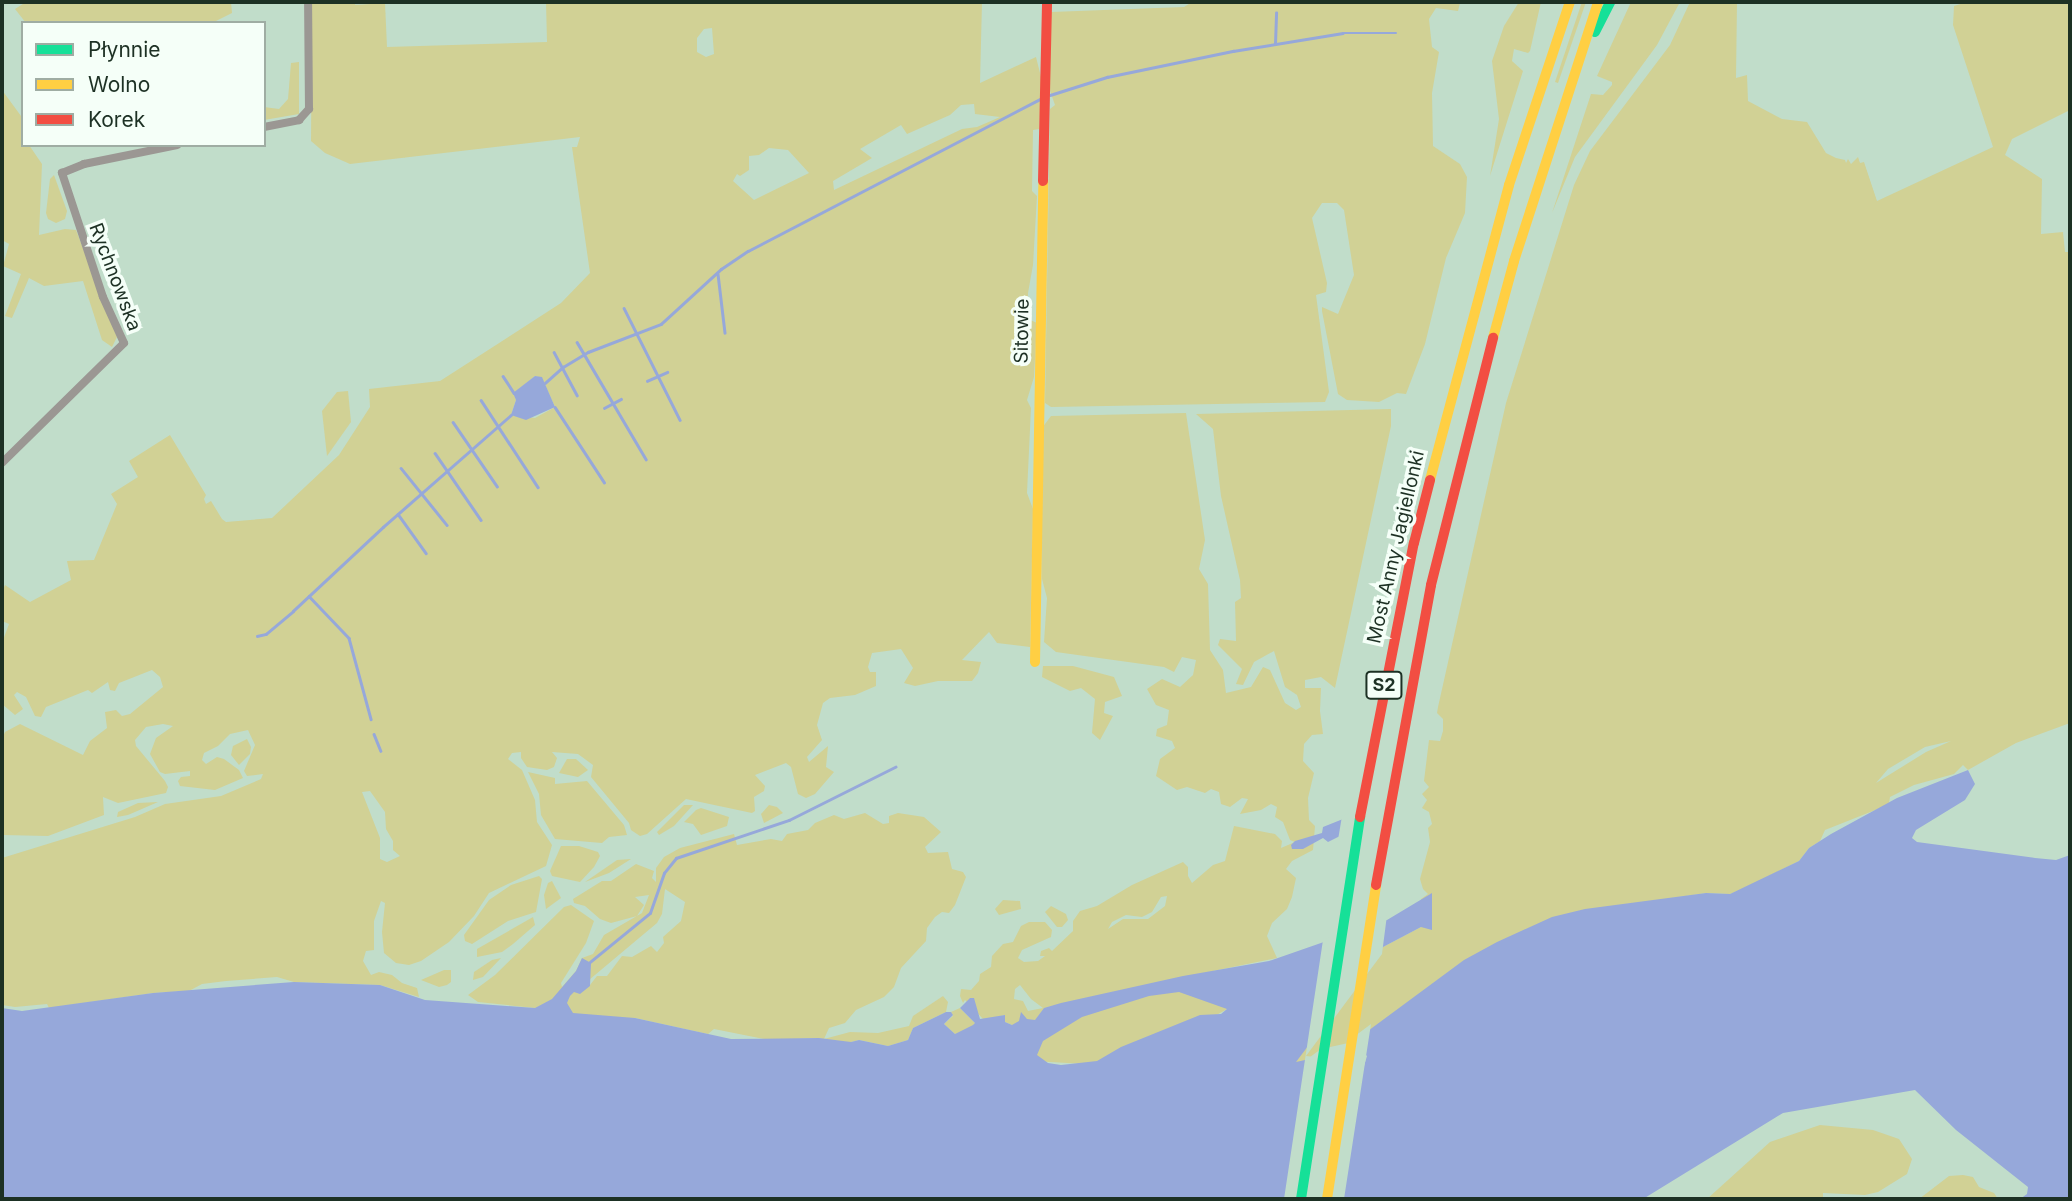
<!DOCTYPE html>
<html>
<head>
<meta charset="utf-8">
<style>
	body { margin:0 }
	#map { position:relative; width:2072px; height:1201px; overflow:hidden; background:#c1ddca; font-family:Inter,sans-serif }
	div>[style] { position:absolute }
	[style*='--x'] { left:calc(var(--x)*1px); top:calc(var(--y)*1px); width:calc(var(--w)*1px); rotate:calc(var(--a)*1deg) }
	.green>* { inset:0; background:#d1d195 }
	.water>* { inset:0; background:#96a8da }
	.pier>* { inset:0; background:#c1ddca }
	.stream>* { height:2.5px; margin:-1.25px; padding:0 1.25px; transform-origin:1.25px; border-radius:1.25px; background:#96a8da }
	.street>* { height:8px; margin:-4px; padding:0 4px; transform-origin:4px; border-radius:4px; background:#9b9793 }
	.fast>* { height:10px; margin:-5px; padding:0 5px; transform-origin:5px; border-radius:5px; background:#16e098 }
	.slow>* { height:10px; margin:-5px; padding:0 5px; transform-origin:5px; border-radius:5px; background:#ffcf43 }
	.jam>* { height:10px; margin:-5px; padding:0 5px; transform-origin:5px; border-radius:5px; background:#f24e42 }
	span { translate:-50% -50%; white-space:nowrap; text-align:center; line-height:1.15; -webkit-text-stroke:7px #f5fff8; paint-order:stroke }
	.shield-label span { padding:2px 5px; background:#f5fff8; border:2px solid; border-radius:5px; -webkit-text-stroke-width:0 }
	.shield-label { font-size:18px; color:#1d3124; font-weight:700 }
	.street-label { font-size:19px; color:#1d3124 }
	.frame { position:absolute; inset:0; border:4px solid #1d3124; pointer-events:none }
	.legend { position:absolute; left:21px; top:21px; width:245px; height:126px; box-sizing:border-box; background:#f5fff8; border:2px solid #9fada3; margin:0; padding:9px 12px; list-style:none; font-size:21px; color:#1d3124 }
	.legend li { display:flex; align-items:center; gap:14px; height:35px }
	.legend b { width:35px; border:2px solid #9fada3 }
</style>
</head>
<body>
<div id="map">
	<div class="green">
		<i style="clip-path:polygon(26px 2px,231px 2px,232px 13px,212px 23px,26px 23px,15px 9px)"></i>
		<i style="clip-path:polygon(evenodd,312px 2px,355px 2px,355px 5px,385px 3px,387px 47px,547px 42px,546px 2px,982px 2px,980px 83px,1036px 57px,1042px 81px,1039px 129px,1033px 130px,1032px 191px,1037px 196px,1033px 265px,1028px 293px,1028px 319px,1037px 323px,1034px 377px,1027px 400px,1031px 408px,1027px 493px,1033px 509px,1030px 647px,997px 643px,989px 632px,962px 660px,981px 662px,978px 673px,972px 681px,938px 681px,915px 686px,904px 683px,913px 668px,901px 649px,872px 653px,868px 667px,870px 672px,876px 672px,876px 686px,855px 695px,830px 698px,823px 703px,817px 725px,822px 740px,807px 757px,809px 762px,828px 746px,826px 767px,834px 772px,815px 794px,806px 798px,798px 794px,791px 767px,786px 763px,755px 775px,765px 786px,764px 791px,754px 797px,755px 811px,752px 813px,686px 799px,647px 834px,640px 836px,631px 830px,629px 823px,591px 777px,593px 765px,578px 754px,552px 752px,557px 758px,554px 767px,547px 770px,527px 767px,521px 758px,521px 752px,512px 753px,508px 759px,522px 770px,535px 800px,537px 822px,552px 845px,546px 866px,489px 893px,474px 916px,449px 942px,421px 961px,409px 965px,396px 963px,384px 953px,382px 932px,385px 903px,381px 901px,374px 921px,374px 950px,366px 951px,363px 961px,371px 975px,379px 972px,392px 975px,402px 983px,417px 988px,419px 997px,380px 985px,294px 982px,277px 977px,226px 981px,202px 984px,189px 991px,153px 993px,49px 1008px,47px 1004px,15px 1007px,2px 1005px,2px 858px,135px 817px,165px 804px,221px 796px,261px 779px,263px 774px,247px 776px,244px 771px,255px 745px,248px 730px,230px 734px,218px 746px,204px 753px,202px 760px,206px 764px,217px 757px,224px 759px,239px 770px,243px 778px,215px 790px,180px 786px,178px 781px,181px 777px,190px 776px,190px 771px,165px 774px,160px 772px,150px 754px,156px 738px,173px 726px,163px 724px,146px 727px,135px 740px,136px 746px,165px 781px,168px 787px,166px 793px,118px 803px,103px 797px,104px 815px,48px 836px,2px 835px,2px 739px,5px 732px,20px 724px,83px 755px,90px 741px,107px 728px,105px 712px,116px 710px,122px 716px,130px 714px,163px 687px,160px 677px,152px 670px,119px 683px,115px 691px,110px 690px,108px 682px,92px 693px,88px 690px,46px 707px,41px 717px,35px 716px,26px 697px,17px 692px,14px 695px,23px 709px,15px 715px,2px 704px,2px 643px,9px 624px,2px 621px,2px 593px,5px 585px,30px 602px,71px 580px,67px 561px,94px 560px,117px 504px,111px 494px,138px 477px,129px 461px,170px 435px,206px 495px,204px 499px,206px 504px,211px 501px,222px 519px,226px 522px,272px 518px,339px 455px,370px 407px,369px 389px,440px 381px,561px 303px,590px 273px,572px 147px,577px 147px,580px 137px,350px 164px,325px 153px,311px 141px,312px 2px,712px 28px,714px 54px,706px 57px,697px 52px,697px 38px,704px 29px,712px 28px,312px 2px,974px 104px,975px 114px,1000px 117px,977px 127px,962px 129px,834px 190px,833px 181px,872px 158px,860px 149px,901px 125px,907px 134px,950px 115px,961px 105px,974px 104px,312px 2px,769px 148px,788px 150px,809px 173px,754px 200px,733px 181px,737px 174px,740px 176px,749px 170px,749px 156px,759px 155px,769px 148px,312px 2px,535px 376px,542px 378px,555px 407px,535px 418px,511px 415px,516px 400px,514px 393px,535px 376px,312px 2px,370px 791px,385px 812px,386px 829px,393px 841px,393px 850px,400px 856px,387px 862px,380px 859px,380px 838px,362px 792px,370px 791px)"></i>
		<i style="clip-path:polygon(1192px 2px,1470px 2px,1460px 3px,1458px 11px,1436px 8px,1429px 19px,1432px 47px,1439px 52px,1432px 93px,1433px 146px,1460px 164px,1467px 177px,1465px 213px,1446px 258px,1425px 344px,1406px 394px,1397px 393px,1379px 402px,1347px 400px,1338px 394px,1322px 311px,1322px 307px,1338px 314px,1354px 275px,1344px 210px,1337px 203px,1322px 203px,1312px 218px,1327px 283px,1326px 292px,1316px 295px,1329px 392px,1325px 402px,1051px 407px,1045px 403px,1050px 109px,1055px 105px,1049px 88px,1051px 12px,1184px 7px)"></i>
		<i style="clip-path:polygon(1519px 2px,1541px 2px,1530px 51px,1528px 53px,1514px 49px,1512px 61px,1523px 71px,1490px 176px,1499px 119px,1492px 61px,1504px 26px)"></i>
		<i style="clip-path:polygon(1582px 2px,1586px 2px,1558px 83px,1555px 82px)"></i>
		<i style="clip-path:polygon(1631px 2px,1680px 2px,1657px 45px,1575px 157px,1552px 213px,1591px 94px,1603px 95px,1612px 85px,1612px 82px,1597px 76px)"></i>
		<i style="clip-path:polygon(evenodd,1690px 2px,1737px 2px,1736px 78px,1747px 75px,1748px 101px,1782px 119px,1807px 122px,1826px 153px,1836px 158px,1845px 160px,1846px 163px,1848px 159px,1851px 164px,1858px 157px,1860px 163px,1864px 162px,1877px 201px,1993px 147px,1953px 25px,1954px 6px,1967px 2px,2070px 2px,2070px 110px,2012px 139px,2005px 155px,2042px 179px,2041px 234px,2063px 232px,2065px 252px,2070px 252px,2070px 723px,2016px 743px,1968px 770px,1963px 765px,1954px 774px,1914px 785px,1890px 797px,1889px 803px,1883px 807px,1825px 830px,1820px 841px,1809px 848px,1799px 861px,1747px 887px,1730px 894px,1706px 893px,1613px 907px,1353px 1042px,1321px 1049px,1306px 1060px,1249px 1087px,1383px 947px,1421px 927px,1421px 899px,1428px 894px,1423px 889px,1420px 879px,1430px 842px,1428px 828px,1432px 824px,1429px 812px,1422px 808px,1427px 800px,1422px 794px,1429px 787px,1424px 781px,1429px 740px,1440px 741px,1443px 731px,1443px 719px,1437px 713px,1438px 707px,1506px 403px,1574px 185px,1590px 151px,1670px 45px,1690px 2px,1951px 741px,1926px 752px,1876px 783px,1888px 769px,1925px 747px,1951px 741px)"></i>
		<i style="clip-path:polygon(299px 62px,299px 114px,264px 120px,264px 107px,279px 109px,288px 99px,291px 63px)"></i>
		<i style="clip-path:polygon(2px 90px,21px 116px,23px 145px,29px 145px,42px 164px,39px 235px,65px 229px,76px 230px,117px 337px,112px 347px,102px 340px,83px 281px,44px 286px,29px 278px,12px 318px,5px 316px,21px 274px,3px 266px,9px 244px,2px 240px)"></i>
		<i style="clip-path:polygon(54px 175px,67px 211px,65px 219px,56px 223px,48px 219px,46px 213px,50px 179px)"></i>
		<i style="clip-path:polygon(348px 391px,351px 422px,327px 456px,322px 411px,337px 392px)"></i>
		<i style="clip-path:polygon(evenodd,1391px 409px,1391px 426px,1335px 688px,1321px 677px,1305px 680px,1305px 688px,1321px 688px,1320px 711px,1323px 734px,1312px 735px,1304px 744px,1303px 761px,1314px 773px,1308px 798px,1309px 820px,1315px 826px,1313px 850px,1292px 861px,1286px 869px,1296px 878px,1292px 897px,1287px 909px,1272px 923px,1267px 936px,1277px 958px,1213px 971px,1248px 998px,1121px 1066px,1032px 1061px,1012px 1025px,1005px 1022px,1005px 1015px,984px 1020px,965px 1000px,963px 1003px,960px 996px,961px 989px,971px 990px,979px 981px,980px 974px,991px 967px,992px 956px,1003px 944px,1013px 942px,1021px 926px,1029px 922px,1045px 922px,1052px 930px,1051px 937px,1022px 950px,1018px 958px,1024px 962px,1038px 961px,1045px 956px,1040px 956px,1041px 951px,1049px 948px,1052px 951px,1073px 931px,1073px 921px,1080px 911px,1097px 906px,1132px 885px,1183px 862px,1188px 867px,1188px 876px,1192px 883px,1213px 865px,1225px 861px,1234px 826px,1275px 834px,1282px 841px,1281px 848px,1295px 842px,1290px 840px,1283px 822px,1275px 817px,1277px 807px,1271px 804px,1261px 810px,1240px 814px,1248px 799px,1242px 798px,1230px 807px,1221px 804px,1219px 792px,1211px 789px,1205px 793px,1187px 787px,1177px 790px,1156px 776px,1160px 759px,1175px 748px,1172px 741px,1156px 736px,1157px 729px,1167px 725px,1169px 710px,1156px 705px,1147px 689px,1162px 679px,1180px 687px,1193px 675px,1196px 660px,1182px 657px,1174px 672px,1164px 667px,1056px 652px,1044px 642px,1047px 598px,1042px 579px,1042px 428px,1051px 416px,1186px 413px,1205px 540px,1199px 569px,1208px 584px,1210px 650px,1223px 670px,1226px 693px,1251px 687px,1263px 667px,1270px 670px,1285px 703px,1296px 710px,1301px 707px,1297px 695px,1285px 687px,1274px 651px,1254px 662px,1243px 685px,1236px 684px,1242px 669px,1218px 645px,1220px 639px,1236px 641px,1235px 602px,1241px 598px,1240px 580px,1221px 496px,1213px 429px,1196px 414px,1391px 409px,1167px 896px,1165px 906px,1148px 919px,1123px 919px,1108px 929px,1112px 922px,1126px 915px,1142px 917px,1152px 912px,1161px 897px,1167px 896px,1391px 409px,1020px 985px,1031px 999px,1043px 1008px,1028px 1011px,1023px 1001px,1014px 999px,1015px 989px,1020px 985px)"></i>
		<i style="clip-path:polygon(1043px 666px,1073px 666px,1114px 677px,1122px 696px,1105px 702px,1104px 713px,1113px 716px,1100px 740px,1092px 733px,1095px 699px,1081px 688px,1070px 691px,1042px 677px)"></i>
		<i style="clip-path:polygon(247px 739px,251px 747px,250px 754px,239px 765px,231px 755px,233px 746px)"></i>
		<i style="clip-path:polygon(567px 759px,576px 759px,588px 770px,578px 777px,559px 773px)"></i>
		<i style="clip-path:polygon(528px 772px,555px 778px,555px 784px,587px 781px,624px 825px,627px 835px,609px 837px,602px 843px,555px 839px,541px 815px,539px 794px)"></i>
		<i style="clip-path:polygon(158px 802px,128px 815px,117px 817px,118px 812px,138px 803px)"></i>
		<i style="clip-path:polygon(684px 805px,693px 805px,674px 826px,659px 835px,657px 832px)"></i>
		<i style="clip-path:polygon(769px 805px,777px 807px,783px 813px,764px 823px,761px 814px)"></i>
		<i style="clip-path:polygon(701px 808px,729px 817px,727px 826px,701px 835px,693px 824px,684px 822px,696px 810px)"></i>
		<i style="clip-path:polygon(evenodd,865px 813px,883px 824px,889px 823px,889px 816px,898px 813px,924px 817px,941px 832px,925px 847px,928px 853px,948px 852px,952px 869px,963px 872px,966px 877px,955px 905px,949px 913px,942px 912px,935px 917px,927px 928px,926px 941px,901px 968px,894px 987px,884px 997px,856px 1010px,845px 1023px,829px 1028px,824px 1039px,850px 1032px,878px 1033px,909px 1026px,913px 1016px,943px 996px,948px 1002px,946px 1012px,913px 1028px,908px 1040px,888px 1046px,859px 1040px,851px 1042px,832px 1042px,819px 1038px,769px 1040px,714px 1029px,708px 1034px,635px 1018px,570px 1018px,535px 1008px,478px 1002px,468px 995px,495px 975px,564px 907px,571px 905px,594px 921px,586px 943px,561px 983px,562px 987px,576px 971px,582px 958px,593px 954px,604px 935px,642px 913px,649px 895px,635px 897px,644px 905px,637px 916px,611px 923px,600px 919px,585px 906px,574px 903px,573px 899px,602px 881px,611px 881px,636px 864px,654px 871px,652px 878px,656px 882px,656px 868px,664px 857px,680px 848px,734px 834px,737px 845px,771px 839px,782px 841px,787px 834px,808px 830px,815px 823px,834px 815px,844px 819px,865px 813px,665px 889px,685px 902px,681px 921px,663px 937px,664px 943px,657px 952px,651px 946px,632px 957px,622px 956px,607px 976px,597px 976px,590px 985px,589px 980px,657px 923px,662px 914px,665px 889px)"></i>
		<i style="clip-path:polygon(561px 846px,579px 846px,598px 852px,600px 856px,594px 867px,580px 882px,552px 876px,550px 871px)"></i>
		<i style="clip-path:polygon(631px 859px,609px 873px,585px 882px,617px 860px)"></i>
		<i style="clip-path:polygon(539px 876px,542px 879px,536px 912px,508px 921px,472px 944px,465px 941px,464px 935px,489px 900px,511px 885px)"></i>
		<i style="clip-path:polygon(552px 881px,561px 898px,546px 909px,544px 895px,548px 883px)"></i>
		<i style="clip-path:polygon(1003px 900px,1020px 901px,1021px 909px,999px 915px,995px 909px)"></i>
		<i style="clip-path:polygon(1051px 906px,1066px 914px,1068px 920px,1062px 927px,1057px 927px,1045px 912px)"></i>
		<i style="clip-path:polygon(533px 917px,535px 925px,513px 944px,502px 952px,477px 957px,477px 949px)"></i>
		<i style="clip-path:polygon(501px 958px,483px 977px,473px 980px,474px 972px,492px 960px)"></i>
		<i style="clip-path:polygon(444px 970px,451px 970px,451px 982px,447px 985px,439px 987px,421px 980px)"></i>
		<i style="clip-path:polygon(960px 1008px,975px 1023px,975px 1029px,955px 1034px,944px 1024px,953px 1016px,951px 1012px)"></i>
		<i style="clip-path:polygon(1820px 1125px,1873px 1130px,1899px 1139px,1912px 1159px,1907px 1174px,1878px 1192px,1865px 1195px,1823px 1193px,1823px 1199px,1707px 1199px,1770px 1142px)"></i>
		<i style="clip-path:polygon(1963px 1175px,1973px 1177px,1979px 1187px,1994px 1193px,1998px 1199px,1919px 1199px,1949px 1176px)"></i>
	</div>
	<div class="water">
		<i style="clip-path:polygon(535px 376px,542px 377px,555px 407px,526px 420px,511px 415px,516px 400px,513px 393px)"></i>
		<i style="clip-path:polygon(evenodd,1968px 770px,1975px 784px,1965px 800px,1916px 830px,1912px 838px,1917px 842px,2035px 858px,2056px 860px,2070px 855px,2070px 1199px,2020px 1199px,2027px 1194px,2028px 1187px,1956px 1130px,1915px 1090px,1783px 1113px,1643px 1199px,2px 1199px,2px 1008px,22px 1011px,153px 993px,294px 982px,380px 985px,425px 1000px,535px 1008px,552px 999px,576px 971px,582px 958px,591px 963px,590px 986px,580px 994px,574px 992px,570px 996px,567px 1003px,573px 1013px,635px 1018px,731px 1039px,819px 1038px,851px 1042px,859px 1040px,888px 1046px,908px 1040px,913px 1028px,946px 1012px,951px 1012px,953px 1015px,944px 1024px,955px 1034px,973px 1025px,975px 1023px,960px 1008px,970px 998px,974px 998px,980px 1019px,1005px 1015px,1005px 1022px,1012px 1025px,1019px 1021px,1021px 1012px,1027px 1019px,1035px 1020px,1044px 1008px,1061px 1003px,1183px 976px,1269px 961px,1387px 920px,1432px 893px,1432px 930px,1421px 927px,1383px 947px,1296px 1062px,1305px 1060px,1364px 1066px,1367px 1056px,1353px 1042px,1464px 960px,1497px 942px,1552px 917px,1585px 909px,1706px 893px,1730px 894px,1799px 861px,1809px 848px,1831px 834px,1897px 798px,1968px 770px,1179px 992px,1227px 1009px,1221px 1014px,1200px 1015px,1121px 1047px,1097px 1061px,1061px 1065px,1048px 1063px,1037px 1055px,1043px 1041px,1082px 1017px,1149px 996px,1179px 992px)"></i>
		<i style="clip-path:polygon(1353px 815px,1352px 830px,1328px 842px,1323px 838px,1303px 849px,1292px 849px,1291px 845px,1295px 841px,1322px 833px,1323px 827px)"></i>
	</div>
	<div class="pier">
		<i style="clip-path:polygon(1354px 812px,1353px 833px,1338px 840px,1342px 816px)"></i>
		<i style="clip-path:polygon(1387px 915px,1382px 954px,1306px 1056px,1362px 1062px,1363px 1057px,1350px 1044px,1351px 1039px,1371px 1024px,1344px 1199px,1284px 1199px,1323px 940px)"></i>
	</div>
	<div class="stream">
		<i style="--x:1275;--y:44;--w:31;--a:-88"></i>
		<i style="--x:1050;--y:95;--w:60;--a:-17.5"></i>
		<i style="--x:1107;--y:77;--w:129;--a:-11.7"></i>
		<i style="--x:1233;--y:51;--w:111;--a:-9.3"></i>
		<i style="--x:1343;--y:33;--w:53;--a:0"></i>
		<i style="--x:718;--y:274;--w:59;--a:83.2"></i>
		<i style="--x:624;--y:308;--w:125;--a:63.4"></i>
		<i style="--x:577;--y:342;--w:136;--a:59.5"></i>
		<i style="--x:554;--y:352;--w:49;--a:61.9"></i>
		<i style="--x:503;--y:376;--w:20;--a:57"></i>
		<i style="--x:647;--y:381;--w:22;--a:-24"></i>
		<i style="--x:545;--y:383;--w:24;--a:-42"></i>
		<i style="--x:563;--y:367;--w:29;--a:-31"></i>
		<i style="--x:588;--y:352;--w:78;--a:-21"></i>
		<i style="--x:661;--y:324;--w:81;--a:-42.5"></i>
		<i style="--x:721;--y:269;--w:32;--a:-34"></i>
		<i style="--x:748;--y:251;--w:329;--a:-27.5"></i>
		<i style="--x:481;--y:400;--w:104;--a:56.8"></i>
		<i style="--x:555;--y:407;--w:90;--a:56.8"></i>
		<i style="--x:604;--y:408;--w:19;--a:-28"></i>
		<i style="--x:453;--y:422;--w:78;--a:55.5"></i>
		<i style="--x:435;--y:453;--w:81;--a:55.5"></i>
		<i style="--x:401;--y:468;--w:73;--a:51.1"></i>
		<i style="--x:398;--y:514;--w:48;--a:54.3"></i>
		<i style="--x:309;--y:596;--w:58;--a:46.4"></i>
		<i style="--x:349;--y:638;--w:84;--a:74.8"></i>
		<i style="--x:257;--y:636;--w:9;--a:-13"></i>
		<i style="--x:266;--y:634;--w:35;--a:-40"></i>
		<i style="--x:293;--y:611;--w:123;--a:-43"></i>
		<i style="--x:383;--y:527;--w:170;--a:-41.2"></i>
		<i style="--x:374;--y:734;--w:18;--a:68"></i>
		<i style="--x:590;--y:962;--w:77;--a:-39.2"></i>
		<i style="--x:650;--y:913;--w:42;--a:-70.7"></i>
		<i style="--x:664;--y:873;--w:19;--a:-51"></i>
		<i style="--x:676;--y:858;--w:119;--a:-18.6"></i>
		<i style="--x:789;--y:820;--w:119;--a:-26.6"></i>
	</div>
	<div class="street">
		<i style="--x:264;--y:127;--w:36;--a:-11"></i>
		<i style="--x:299;--y:120;--w:15;--a:-48"></i>
		<i style="--x:309;--y:109;--w:107;--a:-90.5"></i>
		<i style="--x:2;--y:463;--w:171;--a:-44.5"></i>
		<i style="--x:124;--y:343;--w:51;--a:-114.5"></i>
		<i style="--x:103;--y:297;--w:131;--a:-108.3"></i>
		<i style="--x:62;--y:173;--w:24;--a:-22"></i>
		<i style="--x:84;--y:164;--w:95;--a:-11.5"></i>
	</div>
	<div class="fast">
		<i style="--x:1595;--y:32;--w:34;--a:-63"></i>
		<i style="--x:1301;--y:1199;--w:387;--a:-81.2"></i>
	</div>
	<div class="slow">
		<i style="--x:1493;--y:338;--w:80;--a:-74.7"></i>
		<i style="--x:1514;--y:261;--w:272;--a:-72"></i>
		<i style="--x:1430;--y:480;--w:305;--a:-75"></i>
		<i style="--x:1509;--y:185;--w:193;--a:-71.6"></i>
		<i style="--x:1035;--y:662;--w:481;--a:-89"></i>
		<i style="--x:1327;--y:1199;--w:318;--a:-81.1"></i>
	</div>
	<div class="jam">
		<i style="--x:1043;--y:181;--w:179;--a:-88.7"></i>
		<i style="--x:1360;--y:817;--w:279;--a:-78.9"></i>
		<i style="--x:1414;--y:543;--w:65;--a:-75.7"></i>
		<i style="--x:1376;--y:885;--w:305;--a:-79.6"></i>
		<i style="--x:1431;--y:585;--w:255;--a:-75.9"></i>
	</div>
	<div class="shield-label">
		<span style="left:1384px;top:685px">S2</span>
	</div>
	<div class="street-label">
		<span style="left:115px;top:277px;rotate:69deg">Rychnowska</span>
		<span style="left:1022px;top:331px;rotate:-89deg">Sitowie</span>
		<span style="left:1396px;top:547px;rotate:-77deg">Most Anny Jagiellonki</span>
	</div>
	<div class="frame"></div>
	<ul class="legend">
	<li><b style="height:9px;background:#16e098"></b>Płynnie</li>
	<li><b style="height:9px;background:#ffcf43"></b>Wolno</li>
	<li><b style="height:9px;background:#f24e42"></b>Korek</li>
	</ul>
</div>
</body>
</html>
